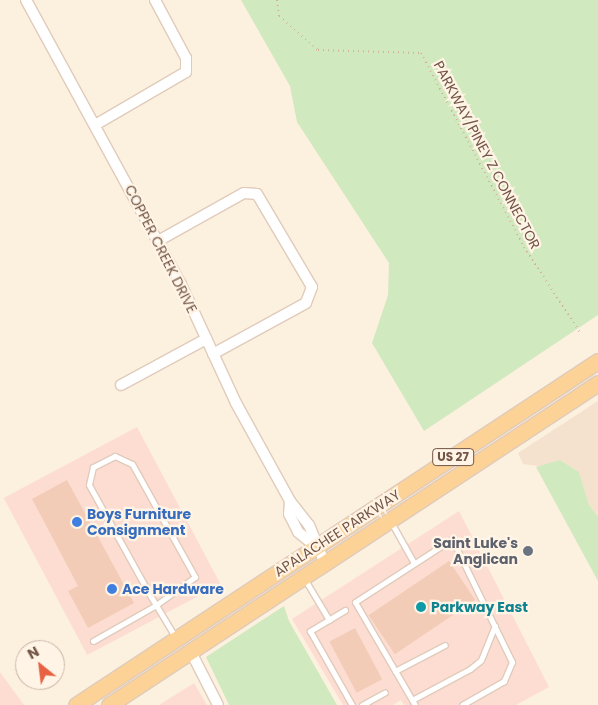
<!DOCTYPE html>
<html>
<head>
<meta charset="utf-8">
<style>
	body { margin:0 }
	#map { position:relative; width:598px; height:705px; overflow:hidden; background:#fcf0df; font-family:Poppins,sans-serif }
	div>[style] { position:absolute }
	[style*='--x'] { left:calc(var(--x)*1px); top:calc(var(--y)*1px); width:calc(var(--w)*1px); rotate:calc(var(--a)*1deg) }
	.residential>* { inset:0; background:#f4e1ce }
	.commercial>* { inset:0; background:#fdddd2; transform-origin:0 0 }
	.green>* { inset:0; background:#d1e9be }
	.building>* { inset:0; background:#f2ccb7; transform-origin:0 0 }
	.path>* { height:2px; margin-top:-1px; transform-origin:0; background:repeating-linear-gradient(90deg,#d6af9a 0 1px,transparent 0 5px) }
	.roads { filter:drop-shadow(1px 0 #e0cbbb) drop-shadow(-1px 0 #e0cbbb) drop-shadow(0 1px #e0cbbb) drop-shadow(0 -1px #e0cbbb) }
	.lane>* { height:5px; margin:-2.5px; padding:0 2.5px; transform-origin:2.5px; border-radius:2.5px; background:#fff }
	.street>* { height:10px; margin:-5px; padding:0 5px; transform-origin:5px; border-radius:5px; background:#fff }
	.primary>* { height:15px; margin:-7.5px; padding:0 7.5px; transform-origin:7.5px; border-radius:7.5px; background:#fcd296 }
	.dots>* { width:14px; height:14px; translate:-50% -50%; box-sizing:border-box; border:2px solid #fff4e5; border-radius:50% }
	span { translate:-50% -50%; white-space:nowrap; text-align:center; line-height:1.15; -webkit-text-stroke:4.5px #fff4e5; paint-order:stroke }
	.shield-label span { padding:1px 4px; background:#fff4e5; border:1px solid; border-radius:4px; -webkit-text-stroke-width:0 }
	.shield-label { font-size:12px; color:#725547; font-weight:700 }
	.street-label { font-size:14px; color:#725547 }
	.shop-label { font-size:14px; color:#366cbe; font-weight:700 }
	.left { translate:0 -50%; text-align:left }
	.worship-label { font-size:14px; color:#5b616d; font-weight:700 }
	.right { translate:-100% -50%; text-align:right }
	.culture-label { font-size:14px; color:#0d838f; font-weight:700 }
	.north { position:absolute; left:15px; top:640px; width:50px; height:50px; box-sizing:border-box; background:#fff4e5; border:1px solid #c7b4a6; border-radius:50%; rotate:331deg; font-size:14px; font-weight:700; line-height:20px; text-align:center; color:#725547 }
	.north::after { content:''; display:block; margin:auto; width:18px; height:22px; background:#e86142; clip-path:polygon(50% 0,100% 100%,50% 72%,0 100%) }
</style>
</head>
<body>
<div id="map">
	<div class="residential">
		<i style="clip-path:polygon(598px 401px,598px 517px,589px 505px,579px 472px,560px 460px,545px 467px,523px 464px,518px 453px)"></i>
	</div>
	<div class="commercial">
		<i style="left:137px;top:427px;width:178px;height:151px;rotate:62deg"></i>
		<i style="clip-path:polygon(459px 511px,549px 687px,516px 705px,404px 705px,401px 700px,393px 705px,343px 705px,292px 619px)"></i>
		<i style="clip-path:polygon(0 672px,24px 705px,0 705px)"></i>
		<i style="clip-path:polygon(194px 683px,207px 705px,159px 705px)"></i>
	</div>
	<div class="green">
		<i style="clip-path:polygon(241px 0,598px 0,598px 315px,424px 431px,372px 343px,388px 295px,389px 263px,297px 122px,290px 86px)"></i>
		<i style="clip-path:polygon(560px 460px,579px 472px,589px 505px,598px 517px,598px 581px,536px 467px)"></i>
		<i style="clip-path:polygon(284px 606px,289px 621px,337px 705px,229px 705px,206px 657px)"></i>
	</div>
	<div class="building">
		<i style="clip-path:polygon(67px 480px,134px 603px,88px 628px,68px 591px,78px 586px,32px 499px)"></i>
		<i style="left:449px;top:561px;width:47px;height:97px;rotate:56deg"></i>
		<i style="left:355px;top:628px;width:58px;height:29px;rotate:62deg"></i>
	</div>
	<div class="path">
		<i style="--x:277;--y:0;--w:16;--a:83"></i>
		<i style="--x:279;--y:16;--w:52;--a:41.1"></i>
		<i style="--x:318;--y:50;--w:103;--a:1.7"></i>
		<i style="--x:421;--y:53;--w:220;--a:62"></i>
		<i style="--x:524;--y:247;--w:104;--a:56.8"></i>
	</div>
	<div class="roads">
		<div class="lane">
			<i style="--x:391;--y:522;--w:47;--a:60.7"></i>
			<i style="--x:304;--y:578;--w:49;--a:59.2"></i>
			<i style="--x:345;--y:610;--w:41;--a:149"></i>
			<i style="--x:310;--y:631;--w:85;--a:60.4"></i>
			<i style="--x:93;--y:641;--w:73;--a:-29.7"></i>
			<i style="--x:156;--y:605;--w:48;--a:-35.7"></i>
			<i style="--x:195;--y:577;--w:129;--a:-119.1"></i>
			<i style="--x:132;--y:464;--w:19;--a:-155"></i>
			<i style="--x:115;--y:456;--w:25;--a:153"></i>
			<i style="--x:93;--y:467;--w:18;--a:103"></i>
			<i style="--x:89;--y:485;--w:128;--a:61"></i>
			<i style="--x:151;--y:597;--w:9;--a:58"></i>
			<i style="--x:156;--y:605;--w:39;--a:59"></i>
			<i style="--x:395;--y:671;--w:56;--a:-27.5"></i>
			<i style="--x:412;--y:700;--w:66;--a:-28.1"></i>
			<i style="--x:470;--y:669;--w:14;--a:-39"></i>
			<i style="--x:481;--y:660;--w:37;--a:-68"></i>
			<i style="--x:362;--y:705;--w:26;--a:-29"></i>
			<i style="--x:415;--y:705;--w:119;--a:-120.2"></i>
			<i style="--x:355;--y:602;--w:116;--a:-33"></i>
			<i style="--x:452;--y:539;--w:137;--a:64"></i>
			<i style="--x:512;--y:662;--w:21;--a:113"></i>
			<i style="--x:504;--y:681;--w:48;--a:150.3"></i>
		</div>
		<div class="street">
			<i style="--x:26;--y:0;--w:324;--a:61.4"></i>
			<i style="--x:181;--y:284;--w:131;--a:65.2"></i>
			<i style="--x:236;--y:403;--w:112;--a:61.1"></i>
			<i style="--x:290;--y:501;--w:31;--a:52"></i>
			<i style="--x:309;--y:525;--w:42;--a:67.7"></i>
			<i style="--x:95;--y:125;--w:105;--a:-30.2"></i>
			<i style="--x:186;--y:72;--w:14;--a:-90"></i>
			<i style="--x:186;--y:58;--w:66;--a:-118.1"></i>
			<i style="--x:158;--y:241;--w:98;--a:-29.2"></i>
			<i style="--x:244;--y:193;--w:13;--a:4"></i>
			<i style="--x:257;--y:194;--w:108;--a:59.4"></i>
			<i style="--x:312;--y:287;--w:17;--a:111"></i>
			<i style="--x:306;--y:303;--w:106;--a:151.3"></i>
			<i style="--x:121;--y:385;--w:97;--a:-28.4"></i>
			<i style="--x:290;--y:501;--w:13;--a:94"></i>
			<i style="--x:289;--y:514;--w:20;--a:63"></i>
			<i style="--x:298;--y:532;--w:22;--a:39"></i>
			<i style="--x:191;--y:652;--w:59;--a:63"></i>
		</div>
		<div class="primary">
			<i style="--x:76;--y:705;--w:625;--a:-33.39"></i>
			<i style="--x:109;--y:705;--w:585;--a:-33.36"></i>
		</div>
	</div>
	<div class="dots">
		<i style="left:77px;top:522px;background:#3f7fe0"></i>
		<i style="left:528px;top:551px;background:#6b7280"></i>
		<i style="left:112px;top:589px;background:#3f7fe0"></i>
		<i style="left:421px;top:607px;background:#0f9aa8"></i>
	</div>
	<div class="shield-label">
		<span style="left:453px;top:457px">US 27</span>
	</div>
	<div class="street-label">
		<span style="left:487px;top:155px;rotate:62deg">PARKWAY/PINEY Z CONNECTOR</span>
		<span style="left:161px;top:249px;rotate:63deg">COPPER CREEK DRIVE</span>
		<span style="left:337px;top:533px;rotate:-33deg">APALACHEE PARKWAY</span>
	</div>
	<div class="shop-label">
		<span class="left" style="left:87px;top:522px">Boys Furniture<br>Consignment</span>
		<span class="left" style="left:122px;top:589px">Ace Hardware</span>
	</div>
	<div class="worship-label">
		<span class="right" style="left:518px;top:551px">Saint Luke's<br>Anglican</span>
	</div>
	<div class="culture-label">
		<span class="left" style="left:431px;top:607px">Parkway East</span>
	</div>
	<div class="north">N</div>
</div>
</body>
</html>
